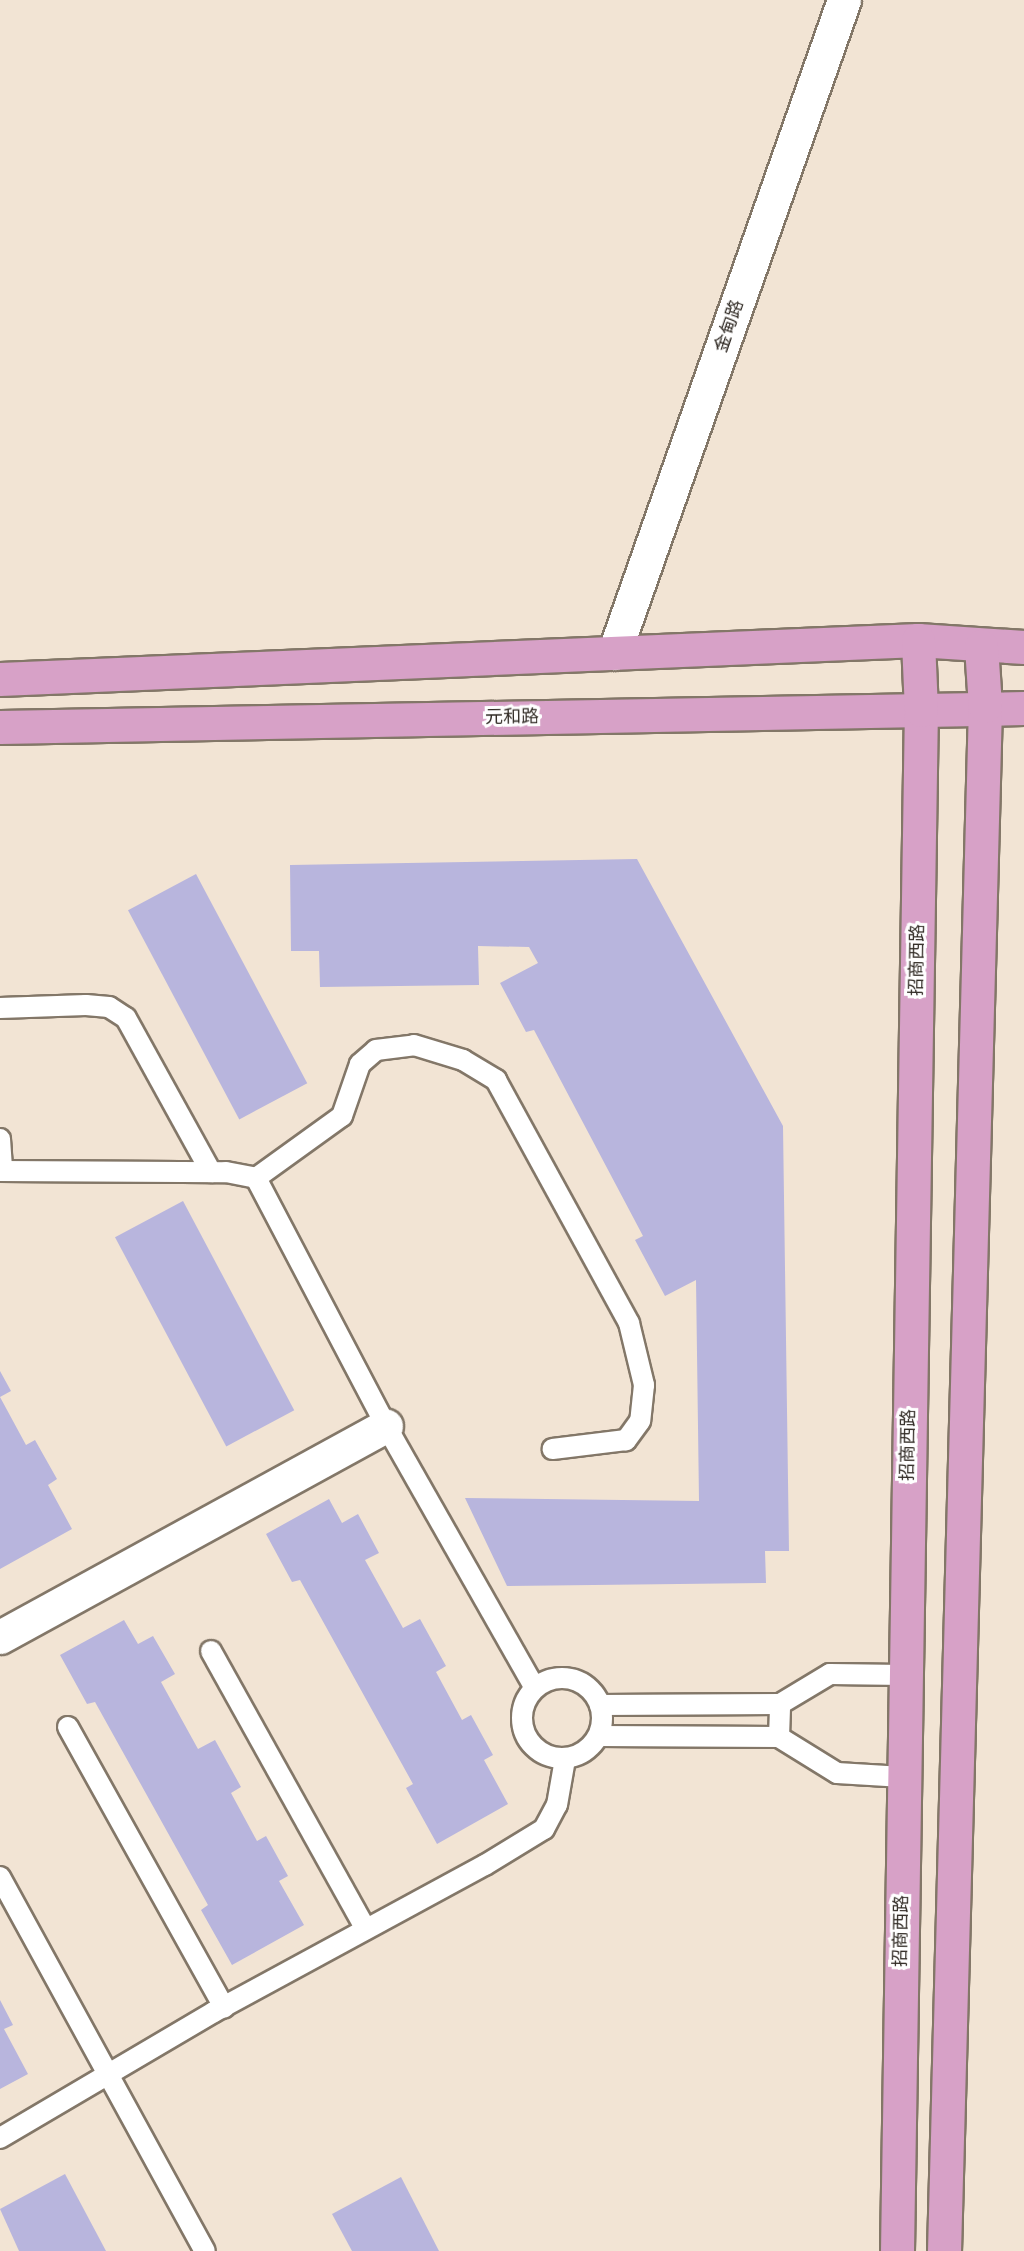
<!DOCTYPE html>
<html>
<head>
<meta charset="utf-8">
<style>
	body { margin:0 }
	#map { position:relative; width:1024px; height:2251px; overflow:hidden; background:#f2e4d4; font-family:"Public Sans","Noto Sans SC",sans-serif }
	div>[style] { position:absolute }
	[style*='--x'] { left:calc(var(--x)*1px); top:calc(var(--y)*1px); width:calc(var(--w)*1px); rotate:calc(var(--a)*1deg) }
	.building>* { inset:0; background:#b8b5dd; transform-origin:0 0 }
	.roads { filter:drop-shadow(2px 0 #837768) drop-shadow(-2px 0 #837768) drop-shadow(0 2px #837768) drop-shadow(0 -2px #837768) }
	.service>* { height:20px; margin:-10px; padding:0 10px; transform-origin:10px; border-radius:10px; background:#fff }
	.service>.ring { margin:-10px; padding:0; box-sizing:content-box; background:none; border:20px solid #fff; border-radius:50% }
	.minor>* { height:33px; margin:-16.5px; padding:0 16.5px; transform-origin:16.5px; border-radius:16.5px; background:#fff }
	.primary>* { height:33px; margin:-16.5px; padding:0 16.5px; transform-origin:16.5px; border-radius:16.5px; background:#d7a1c7 }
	span { translate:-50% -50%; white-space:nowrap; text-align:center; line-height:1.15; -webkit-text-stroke:6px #fff; paint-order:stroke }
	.street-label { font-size:18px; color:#312b25 }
</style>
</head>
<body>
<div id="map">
	<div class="building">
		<i style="clip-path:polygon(637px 859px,783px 1126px,789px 1551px,765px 1551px,766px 1583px,507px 1586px,465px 1498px,699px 1501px,696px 1280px,665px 1296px,635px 1240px,643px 1236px,534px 1030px,526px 1032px,500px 983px,538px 963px,529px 947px,478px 946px,479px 985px,320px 987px,319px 951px,291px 951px,290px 865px)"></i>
		<i style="left:196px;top:874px;width:237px;height:77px;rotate:62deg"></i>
		<i style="left:183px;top:1201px;width:237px;height:77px;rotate:62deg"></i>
		<i style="clip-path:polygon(0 1371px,11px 1391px,0 1397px,26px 1445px,35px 1440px,57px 1479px,48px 1485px,72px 1529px,0 1569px)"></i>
		<i style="clip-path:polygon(329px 1499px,342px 1523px,358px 1514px,379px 1553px,365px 1560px,403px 1628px,420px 1619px,446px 1666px,436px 1672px,462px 1720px,471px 1715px,493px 1755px,484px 1760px,508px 1804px,437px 1844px,406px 1788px,413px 1784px,300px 1580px,292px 1582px,266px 1534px)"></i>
		<i style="clip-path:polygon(124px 1620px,138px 1644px,153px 1636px,175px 1674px,161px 1682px,198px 1749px,215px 1740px,241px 1787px,231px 1793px,257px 1841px,266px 1836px,288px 1876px,279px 1881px,304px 1925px,232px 1965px,201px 1910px,208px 1905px,95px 1702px,87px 1704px,60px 1655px)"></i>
		<i style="clip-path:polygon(0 2000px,13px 2025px,4px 2029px,28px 2074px,0 2089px)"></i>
		<i style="clip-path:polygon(65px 2174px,106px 2251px,19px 2251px,0 2209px)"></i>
		<i style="clip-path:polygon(401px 2177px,439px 2251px,352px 2251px,332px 2214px)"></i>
	</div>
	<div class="roads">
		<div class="service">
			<i style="--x:0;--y:1008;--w:86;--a:-2"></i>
			<i style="--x:86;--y:1005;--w:23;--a:5"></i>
			<i style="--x:109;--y:1007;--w:20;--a:33"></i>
			<i style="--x:126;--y:1018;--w:176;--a:61.1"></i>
			<i style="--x:0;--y:1139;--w:32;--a:86"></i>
			<i style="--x:0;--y:1171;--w:226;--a:0.3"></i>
			<i style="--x:226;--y:1172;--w:31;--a:11"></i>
			<i style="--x:256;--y:1178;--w:280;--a:62.3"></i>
			<i style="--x:386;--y:1426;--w:301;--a:60.4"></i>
			<i style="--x:256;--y:1178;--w:106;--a:-35.8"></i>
			<i style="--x:342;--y:1116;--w:55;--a:-70.9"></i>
			<i style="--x:360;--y:1064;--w:21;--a:-41"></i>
			<i style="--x:376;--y:1050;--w:38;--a:-7"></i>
			<i style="--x:414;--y:1045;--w:51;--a:17"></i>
			<i style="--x:463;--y:1060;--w:39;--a:31"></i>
			<i style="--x:496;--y:1080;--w:277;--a:61.3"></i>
			<i style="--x:629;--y:1323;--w:64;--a:76.4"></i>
			<i style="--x:644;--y:1385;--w:36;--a:96"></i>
			<i style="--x:640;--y:1421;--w:24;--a:126"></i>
			<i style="--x:626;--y:1440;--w:74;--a:173"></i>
			<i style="--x:211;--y:1651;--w:318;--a:60.9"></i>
			<i class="ring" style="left:522px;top:1678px;width:60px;height:60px"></i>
			<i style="--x:600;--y:1705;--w:180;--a:-0.3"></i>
			<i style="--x:68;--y:1727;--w:321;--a:60.9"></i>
			<i style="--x:599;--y:1736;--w:180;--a:0.3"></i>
			<i style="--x:903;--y:1777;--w:66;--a:-176.5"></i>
			<i style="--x:837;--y:1773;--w:68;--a:-148.2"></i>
			<i style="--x:779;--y:1737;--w:33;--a:-88"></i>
			<i style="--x:780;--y:1704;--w:58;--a:-31"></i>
			<i style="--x:830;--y:1674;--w:74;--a:0.8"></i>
			<i style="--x:0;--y:1877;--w:426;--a:61.3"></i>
			<i style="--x:0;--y:2138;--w:248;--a:-30.5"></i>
			<i style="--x:214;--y:2012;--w:308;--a:-28.5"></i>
			<i style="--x:485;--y:1865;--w:69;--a:-31.4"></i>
			<i style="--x:544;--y:1829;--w:27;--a:-62"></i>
			<i style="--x:557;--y:1805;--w:47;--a:-80.1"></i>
		</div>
		<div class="minor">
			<i style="--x:614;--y:653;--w:692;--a:-70.6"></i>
			<i style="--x:0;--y:1637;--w:440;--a:-28.7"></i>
		</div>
		<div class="primary">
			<i style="--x:0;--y:679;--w:919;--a:-2.43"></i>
			<i style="--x:918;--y:640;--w:106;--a:3.8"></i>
			<i style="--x:0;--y:727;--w:1024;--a:-1.06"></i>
			<i style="--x:897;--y:2251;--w:1541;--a:-89.11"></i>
			<i style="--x:921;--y:710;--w:70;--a:-92.5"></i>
			<i style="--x:944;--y:2251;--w:1546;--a:-88.48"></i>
			<i style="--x:985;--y:706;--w:60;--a:-93.8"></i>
		</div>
	</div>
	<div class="street-label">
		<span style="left:729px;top:326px;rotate:-71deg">金甸路</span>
		<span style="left:512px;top:717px;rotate:-1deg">元和路</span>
		<span style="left:917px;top:960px;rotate:-89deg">招商西路</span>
		<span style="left:908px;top:1445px;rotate:-89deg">招商西路</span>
		<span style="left:901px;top:1931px;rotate:-89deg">招商西路</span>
	</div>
</div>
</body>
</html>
